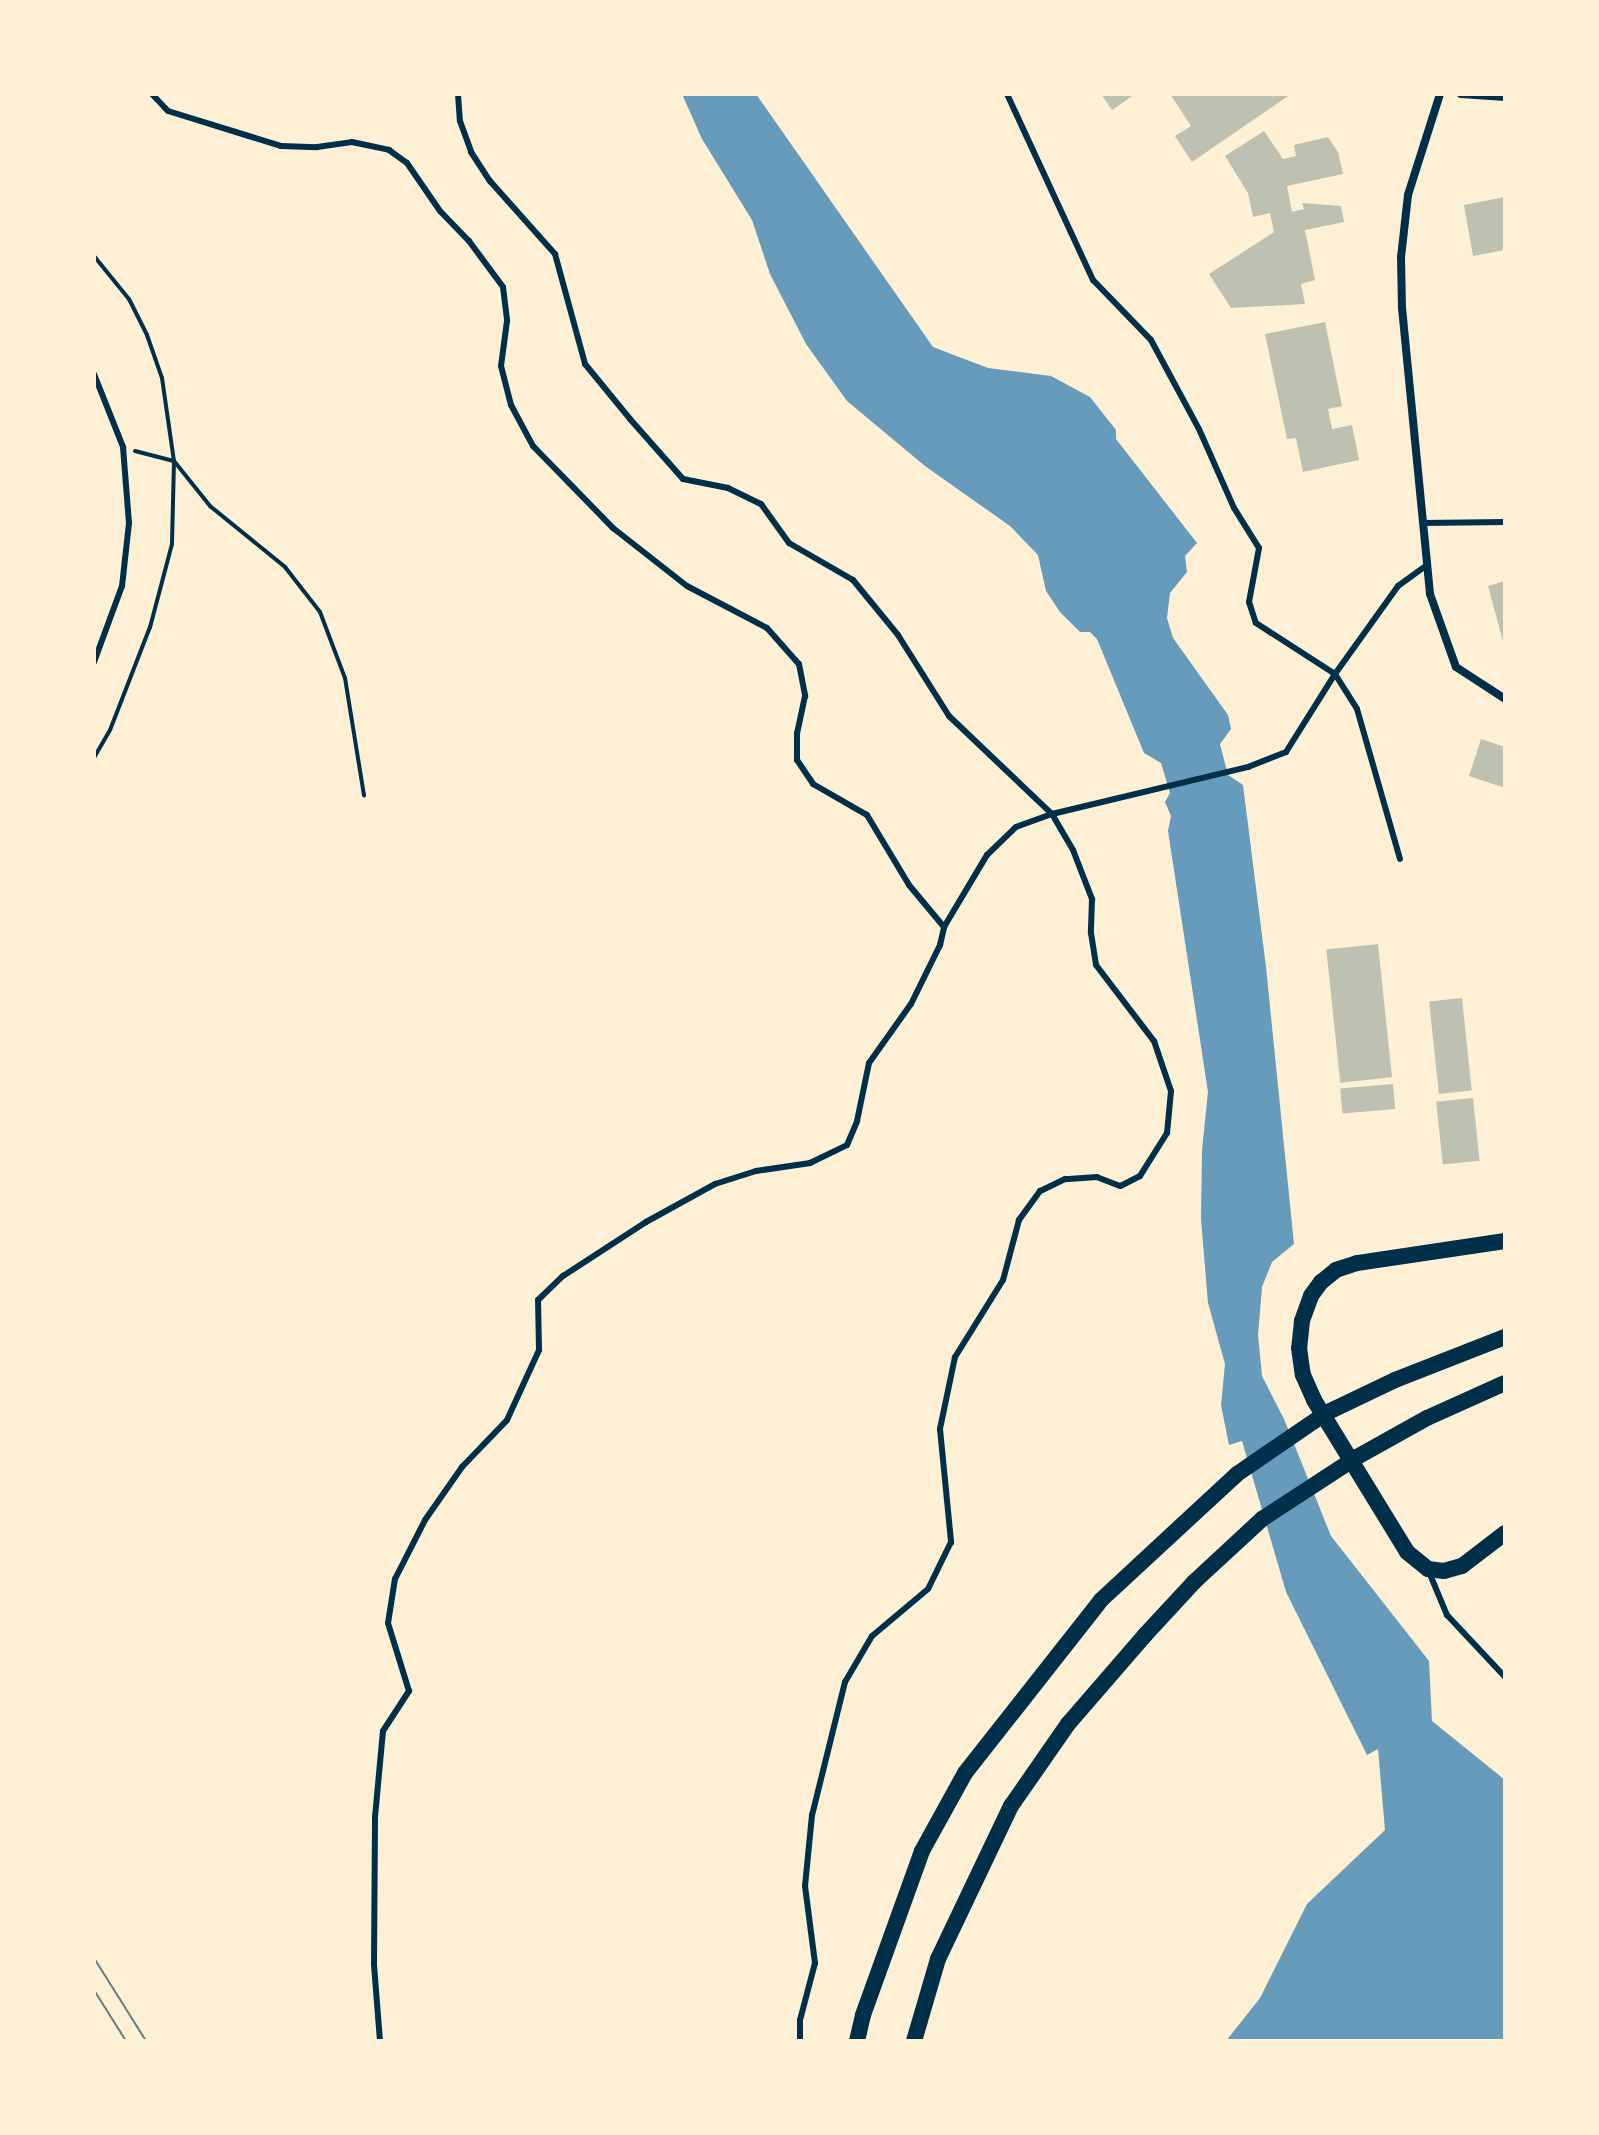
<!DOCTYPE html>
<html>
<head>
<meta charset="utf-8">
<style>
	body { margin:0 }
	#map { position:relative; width:1599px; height:2135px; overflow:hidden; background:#fdf0d5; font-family:"Zilla Slab",serif }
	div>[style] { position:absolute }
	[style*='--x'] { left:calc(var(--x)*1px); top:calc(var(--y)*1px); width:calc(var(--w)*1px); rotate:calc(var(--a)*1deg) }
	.water>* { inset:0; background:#669bbc }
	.building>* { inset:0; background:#bec0b2; transform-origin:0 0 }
	.path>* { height:4px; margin:-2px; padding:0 2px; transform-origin:2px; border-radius:2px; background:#003049 }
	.service>* { height:6px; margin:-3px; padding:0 3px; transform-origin:3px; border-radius:3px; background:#003049 }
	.minor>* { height:8px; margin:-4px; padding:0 4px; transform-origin:4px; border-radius:4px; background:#003049 }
	.secondary>* { height:16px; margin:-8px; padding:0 8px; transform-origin:8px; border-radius:8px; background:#003049 }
	.tram>* { height:2px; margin:-1px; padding:0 1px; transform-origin:1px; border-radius:1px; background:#657d81 }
	span { translate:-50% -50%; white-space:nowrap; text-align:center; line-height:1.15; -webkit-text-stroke:8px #fdf0d5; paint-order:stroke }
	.frame { position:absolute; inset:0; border:96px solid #fdf0d5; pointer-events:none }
</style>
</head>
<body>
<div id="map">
	<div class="water">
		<i style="clip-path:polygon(682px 94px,756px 94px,933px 347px,988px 368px,1051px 376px,1090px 397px,1116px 430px,1116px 439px,1197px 543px,1185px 556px,1187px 572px,1170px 593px,1167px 618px,1173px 638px,1228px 715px,1231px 729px,1220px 744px,1228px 775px,1243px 785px,1266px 967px,1294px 1244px,1272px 1262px,1262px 1287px,1258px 1335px,1262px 1376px,1284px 1419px,1331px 1536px,1429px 1661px,1432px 1721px,1505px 1780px,1505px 2041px,1226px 2041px,1260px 1998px,1307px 1904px,1385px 1830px,1378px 1749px,1367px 1755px,1286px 1592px,1242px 1441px,1229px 1445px,1221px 1405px,1225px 1364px,1208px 1303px,1201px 1219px,1202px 1150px,1208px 1092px,1168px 831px,1171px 816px,1165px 802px,1170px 793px,1161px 763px,1144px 753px,1097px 639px,1090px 632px,1080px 632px,1060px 612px,1046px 591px,1038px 555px,1010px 526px,925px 466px,847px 401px,806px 344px,770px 274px,752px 220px,702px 139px)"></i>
	</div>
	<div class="building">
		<i style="clip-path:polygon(1101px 94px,1135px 94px,1112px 110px)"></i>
		<i style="clip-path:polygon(1170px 94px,1291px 94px,1192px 162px,1175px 136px,1191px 126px)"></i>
		<i style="clip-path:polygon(1264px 131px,1283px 159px,1296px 156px,1294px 145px,1328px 137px,1338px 152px,1343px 174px,1287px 186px,1292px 212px,1304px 209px,1302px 203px,1341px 206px,1344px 222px,1305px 230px,1315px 280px,1301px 284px,1305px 304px,1231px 308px,1209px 274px,1274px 232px,1270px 213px,1253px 217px,1248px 193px,1225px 156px)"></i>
		<i style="clip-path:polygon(1505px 197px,1505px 250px,1473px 256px,1464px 205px)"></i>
		<i style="clip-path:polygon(1325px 322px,1342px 406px,1328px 409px,1332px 429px,1352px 425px,1359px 460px,1303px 472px,1296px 438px,1287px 439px,1265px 334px)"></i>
		<i style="clip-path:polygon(1505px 581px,1505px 645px,1504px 645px,1488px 586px)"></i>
		<i style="clip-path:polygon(1481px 739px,1505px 747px,1505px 788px,1469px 776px)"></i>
		<i style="left:1378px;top:944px;width:134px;height:52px;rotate:84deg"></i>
		<i style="left:1462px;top:998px;width:93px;height:33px;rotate:84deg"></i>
		<i style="left:1393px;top:1084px;width:25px;height:53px;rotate:85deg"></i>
		<i style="left:1473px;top:1098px;width:63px;height:37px;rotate:84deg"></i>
	</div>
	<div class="path">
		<i style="--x:94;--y:256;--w:55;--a:50.9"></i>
		<i style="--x:129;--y:299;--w:40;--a:63.4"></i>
		<i style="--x:147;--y:335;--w:46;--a:70.8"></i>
		<i style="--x:162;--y:378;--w:84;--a:81.8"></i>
		<i style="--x:174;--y:461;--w:83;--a:91.4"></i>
		<i style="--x:172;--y:544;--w:86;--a:104.8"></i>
		<i style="--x:150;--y:627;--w:110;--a:111.2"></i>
		<i style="--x:110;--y:730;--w:32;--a:120"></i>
		<i style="--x:135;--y:451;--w:40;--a:14.4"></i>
		<i style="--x:174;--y:461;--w:58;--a:51.3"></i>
		<i style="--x:210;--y:506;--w:97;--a:39.1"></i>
		<i style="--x:285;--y:567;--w:57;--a:52.1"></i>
		<i style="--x:320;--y:612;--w:71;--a:69.3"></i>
		<i style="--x:345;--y:678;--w:119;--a:80.8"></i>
	</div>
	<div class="service">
		<i style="--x:152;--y:94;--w:23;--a:47"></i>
		<i style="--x:168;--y:111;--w:118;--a:17.2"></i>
		<i style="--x:281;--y:146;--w:36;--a:2"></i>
		<i style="--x:317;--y:147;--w:35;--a:-8"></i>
		<i style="--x:352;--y:142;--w:38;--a:12"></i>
		<i style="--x:389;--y:150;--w:22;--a:36"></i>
		<i style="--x:407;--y:163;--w:58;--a:55.5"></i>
		<i style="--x:440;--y:211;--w:42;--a:46"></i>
		<i style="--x:469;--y:241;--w:57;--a:53.5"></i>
		<i style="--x:503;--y:287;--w:34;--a:83"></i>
		<i style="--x:507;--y:321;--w:45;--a:97.6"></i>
		<i style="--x:501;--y:366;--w:40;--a:75.6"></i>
		<i style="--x:511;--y:405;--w:47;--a:61.8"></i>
		<i style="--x:533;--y:446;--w:115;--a:45.7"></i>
		<i style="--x:613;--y:528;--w:94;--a:38.1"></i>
		<i style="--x:687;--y:586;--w:90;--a:27.7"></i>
		<i style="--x:767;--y:628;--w:48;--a:48.4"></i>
		<i style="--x:799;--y:664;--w:33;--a:79"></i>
		<i style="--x:805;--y:696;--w:38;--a:102"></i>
		<i style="--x:797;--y:733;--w:27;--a:90"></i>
		<i style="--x:797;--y:760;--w:29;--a:56"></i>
		<i style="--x:813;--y:784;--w:62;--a:29.9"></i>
		<i style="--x:867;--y:815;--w:82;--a:59"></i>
		<i style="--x:909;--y:885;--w:55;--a:50.2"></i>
		<i style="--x:458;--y:94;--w:27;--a:86"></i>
		<i style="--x:460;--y:121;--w:33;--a:70"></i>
		<i style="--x:471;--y:152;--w:35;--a:57"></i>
		<i style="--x:490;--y:181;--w:98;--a:48.3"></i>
		<i style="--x:555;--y:254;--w:114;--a:74.7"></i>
		<i style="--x:585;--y:364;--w:71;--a:50.7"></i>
		<i style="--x:630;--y:419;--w:80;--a:48.5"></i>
		<i style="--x:683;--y:479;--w:46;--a:11.3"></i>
		<i style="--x:728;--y:488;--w:37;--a:26"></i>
		<i style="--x:761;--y:504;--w:48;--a:54.3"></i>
		<i style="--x:789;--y:543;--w:74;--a:30"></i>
		<i style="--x:853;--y:580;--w:71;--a:50.7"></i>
		<i style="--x:898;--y:635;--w:96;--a:57.8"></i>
		<i style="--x:949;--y:716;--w:142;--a:43.6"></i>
		<i style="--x:1052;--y:814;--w:42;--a:59.7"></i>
		<i style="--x:1073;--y:850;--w:53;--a:68.8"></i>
		<i style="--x:1092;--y:899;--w:34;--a:92"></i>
		<i style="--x:1091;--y:933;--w:32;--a:81"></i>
		<i style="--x:1096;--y:965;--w:96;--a:52.7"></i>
		<i style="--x:1154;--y:1041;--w:53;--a:71.2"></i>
		<i style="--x:1171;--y:1091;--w:42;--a:95.4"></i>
		<i style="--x:1167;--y:1133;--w:51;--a:122.1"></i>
		<i style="--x:1140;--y:1176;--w:22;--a:153"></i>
		<i style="--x:1120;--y:1186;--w:25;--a:-159"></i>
		<i style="--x:1097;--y:1177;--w:32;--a:176"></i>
		<i style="--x:1065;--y:1179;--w:28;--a:154"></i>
		<i style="--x:1040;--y:1191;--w:36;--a:126"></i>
		<i style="--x:1019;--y:1220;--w:62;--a:104.9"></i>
		<i style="--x:1003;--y:1280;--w:91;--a:121.9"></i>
		<i style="--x:955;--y:1357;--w:74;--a:101.8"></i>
		<i style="--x:940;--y:1429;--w:114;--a:84.4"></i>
		<i style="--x:951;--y:1542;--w:52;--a:116.1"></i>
		<i style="--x:928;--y:1589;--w:73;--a:140"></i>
		<i style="--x:872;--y:1636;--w:53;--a:120.4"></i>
		<i style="--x:845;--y:1682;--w:137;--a:103.9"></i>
		<i style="--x:812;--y:1815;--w:71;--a:95.6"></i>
		<i style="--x:805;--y:1886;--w:78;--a:82.6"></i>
		<i style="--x:815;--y:1963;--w:59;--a:104.7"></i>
		<i style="--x:800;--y:2020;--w:21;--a:90"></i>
		<i style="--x:1007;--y:94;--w:205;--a:65.2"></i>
		<i style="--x:1093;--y:280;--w:83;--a:46"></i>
		<i style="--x:1151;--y:340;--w:101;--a:61.7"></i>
		<i style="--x:1199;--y:429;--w:86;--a:66.1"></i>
		<i style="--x:1234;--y:508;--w:47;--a:58"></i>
		<i style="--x:1259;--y:548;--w:55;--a:100.5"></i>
		<i style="--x:1249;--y:602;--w:22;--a:72"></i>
		<i style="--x:1256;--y:623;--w:94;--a:32.8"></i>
		<i style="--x:1335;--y:674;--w:41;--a:57.8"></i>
		<i style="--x:1357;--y:709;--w:156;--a:74"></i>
		<i style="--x:94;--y:374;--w:79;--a:68.3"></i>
		<i style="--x:123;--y:447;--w:76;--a:85.5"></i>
		<i style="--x:129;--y:523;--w:63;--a:96.3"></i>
		<i style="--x:122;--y:586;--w:81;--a:110.2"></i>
		<i style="--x:1423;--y:523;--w:82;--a:-0.7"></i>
		<i style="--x:1429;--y:1572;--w:47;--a:67.3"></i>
		<i style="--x:1447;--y:1615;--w:85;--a:46.9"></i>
		<i style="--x:380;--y:2041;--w:77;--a:-94.5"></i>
		<i style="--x:374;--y:1964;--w:147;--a:-89.6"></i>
		<i style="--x:375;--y:1817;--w:86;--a:-84.7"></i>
		<i style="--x:383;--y:1731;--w:48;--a:-57"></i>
		<i style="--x:409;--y:1691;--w:71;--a:-107.2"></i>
		<i style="--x:388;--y:1623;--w:45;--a:-81"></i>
		<i style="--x:395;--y:1579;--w:66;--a:-63"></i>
		<i style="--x:425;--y:1520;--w:65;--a:-55.1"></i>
		<i style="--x:462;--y:1467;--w:65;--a:-46.2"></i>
		<i style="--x:507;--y:1420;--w:77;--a:-65.4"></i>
		<i style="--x:539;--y:1350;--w:50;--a:-91.1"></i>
		<i style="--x:538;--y:1300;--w:35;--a:-44"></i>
		<i style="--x:563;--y:1276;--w:99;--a:-33"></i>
		<i style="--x:646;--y:1222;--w:79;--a:-28.8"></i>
		<i style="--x:715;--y:1184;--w:43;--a:-17.6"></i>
		<i style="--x:756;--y:1171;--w:55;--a:-8.4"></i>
		<i style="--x:810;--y:1163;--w:41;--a:-25.9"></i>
		<i style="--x:847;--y:1145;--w:26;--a:-67"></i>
		<i style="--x:857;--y:1121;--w:59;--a:-78.3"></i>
		<i style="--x:869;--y:1063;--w:72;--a:-54.6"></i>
		<i style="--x:911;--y:1004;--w:66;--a:-63.8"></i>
		<i style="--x:940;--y:945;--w:18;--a:-77"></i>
		<i style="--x:944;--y:927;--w:84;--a:-59.2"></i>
		<i style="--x:987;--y:855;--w:40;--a:-44"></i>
		<i style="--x:1016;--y:827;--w:38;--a:-20"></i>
		<i style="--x:1052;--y:814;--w:202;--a:-13.5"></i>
		<i style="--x:1248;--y:767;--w:41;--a:-21.5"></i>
		<i style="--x:1286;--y:752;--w:92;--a:-57.9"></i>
		<i style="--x:1335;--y:674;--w:108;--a:-54.4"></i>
		<i style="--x:1398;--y:586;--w:36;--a:-36"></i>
	</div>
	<div class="minor">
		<i style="--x:1440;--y:94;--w:106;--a:107.6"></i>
		<i style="--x:1408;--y:195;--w:62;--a:96.4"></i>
		<i style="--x:1401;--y:257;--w:51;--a:88.9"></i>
		<i style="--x:1402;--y:308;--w:287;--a:84.4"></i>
		<i style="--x:1430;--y:594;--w:77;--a:70.4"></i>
		<i style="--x:1456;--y:667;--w:59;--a:33.1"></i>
		<i style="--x:1461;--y:94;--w:44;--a:3.9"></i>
	</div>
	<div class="secondary">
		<i style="--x:1505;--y:1241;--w:150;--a:171.5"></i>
		<i style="--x:1357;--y:1263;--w:22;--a:162"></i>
		<i style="--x:1336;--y:1270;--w:19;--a:141"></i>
		<i style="--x:1321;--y:1282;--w:17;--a:126"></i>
		<i style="--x:1311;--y:1296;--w:27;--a:110"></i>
		<i style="--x:1302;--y:1321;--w:27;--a:96"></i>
		<i style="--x:1299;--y:1348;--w:27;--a:82"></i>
		<i style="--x:1303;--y:1375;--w:27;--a:66"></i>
		<i style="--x:1314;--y:1400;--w:178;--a:58.5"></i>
		<i style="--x:1407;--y:1552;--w:27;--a:39"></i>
		<i style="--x:1428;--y:1569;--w:16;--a:7"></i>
		<i style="--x:1444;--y:1571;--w:19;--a:-16"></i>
		<i style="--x:1462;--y:1566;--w:54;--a:-37.5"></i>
		<i style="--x:857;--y:2041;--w:27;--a:-77"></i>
		<i style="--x:863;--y:2015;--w:174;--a:-70.2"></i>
		<i style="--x:922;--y:1851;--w:89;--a:-61.1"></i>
		<i style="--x:965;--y:1773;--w:220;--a:-51.8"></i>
		<i style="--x:1101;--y:1600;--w:185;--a:-42.8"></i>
		<i style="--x:1237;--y:1474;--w:108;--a:-34.4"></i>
		<i style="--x:1326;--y:1413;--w:76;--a:-25.6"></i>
		<i style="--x:1395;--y:1380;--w:118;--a:-21.4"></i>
		<i style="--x:914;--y:2041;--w:85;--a:-73.7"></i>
		<i style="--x:938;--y:1959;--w:170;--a:-64.5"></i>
		<i style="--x:1011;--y:1806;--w:100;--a:-55.2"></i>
		<i style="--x:1068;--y:1724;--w:118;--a:-49.1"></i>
		<i style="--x:1145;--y:1635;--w:72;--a:-47.2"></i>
		<i style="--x:1194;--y:1582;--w:93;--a:-42.8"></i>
		<i style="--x:1262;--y:1519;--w:113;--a:-33.1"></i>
		<i style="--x:1357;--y:1457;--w:80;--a:-29.1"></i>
		<i style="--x:1427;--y:1418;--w:85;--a:-24.2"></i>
	</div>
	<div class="tram">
		<i style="--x:94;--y:1958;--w:98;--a:57.9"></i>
		<i style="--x:94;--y:1990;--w:60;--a:57.9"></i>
	</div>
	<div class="frame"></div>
</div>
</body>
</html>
